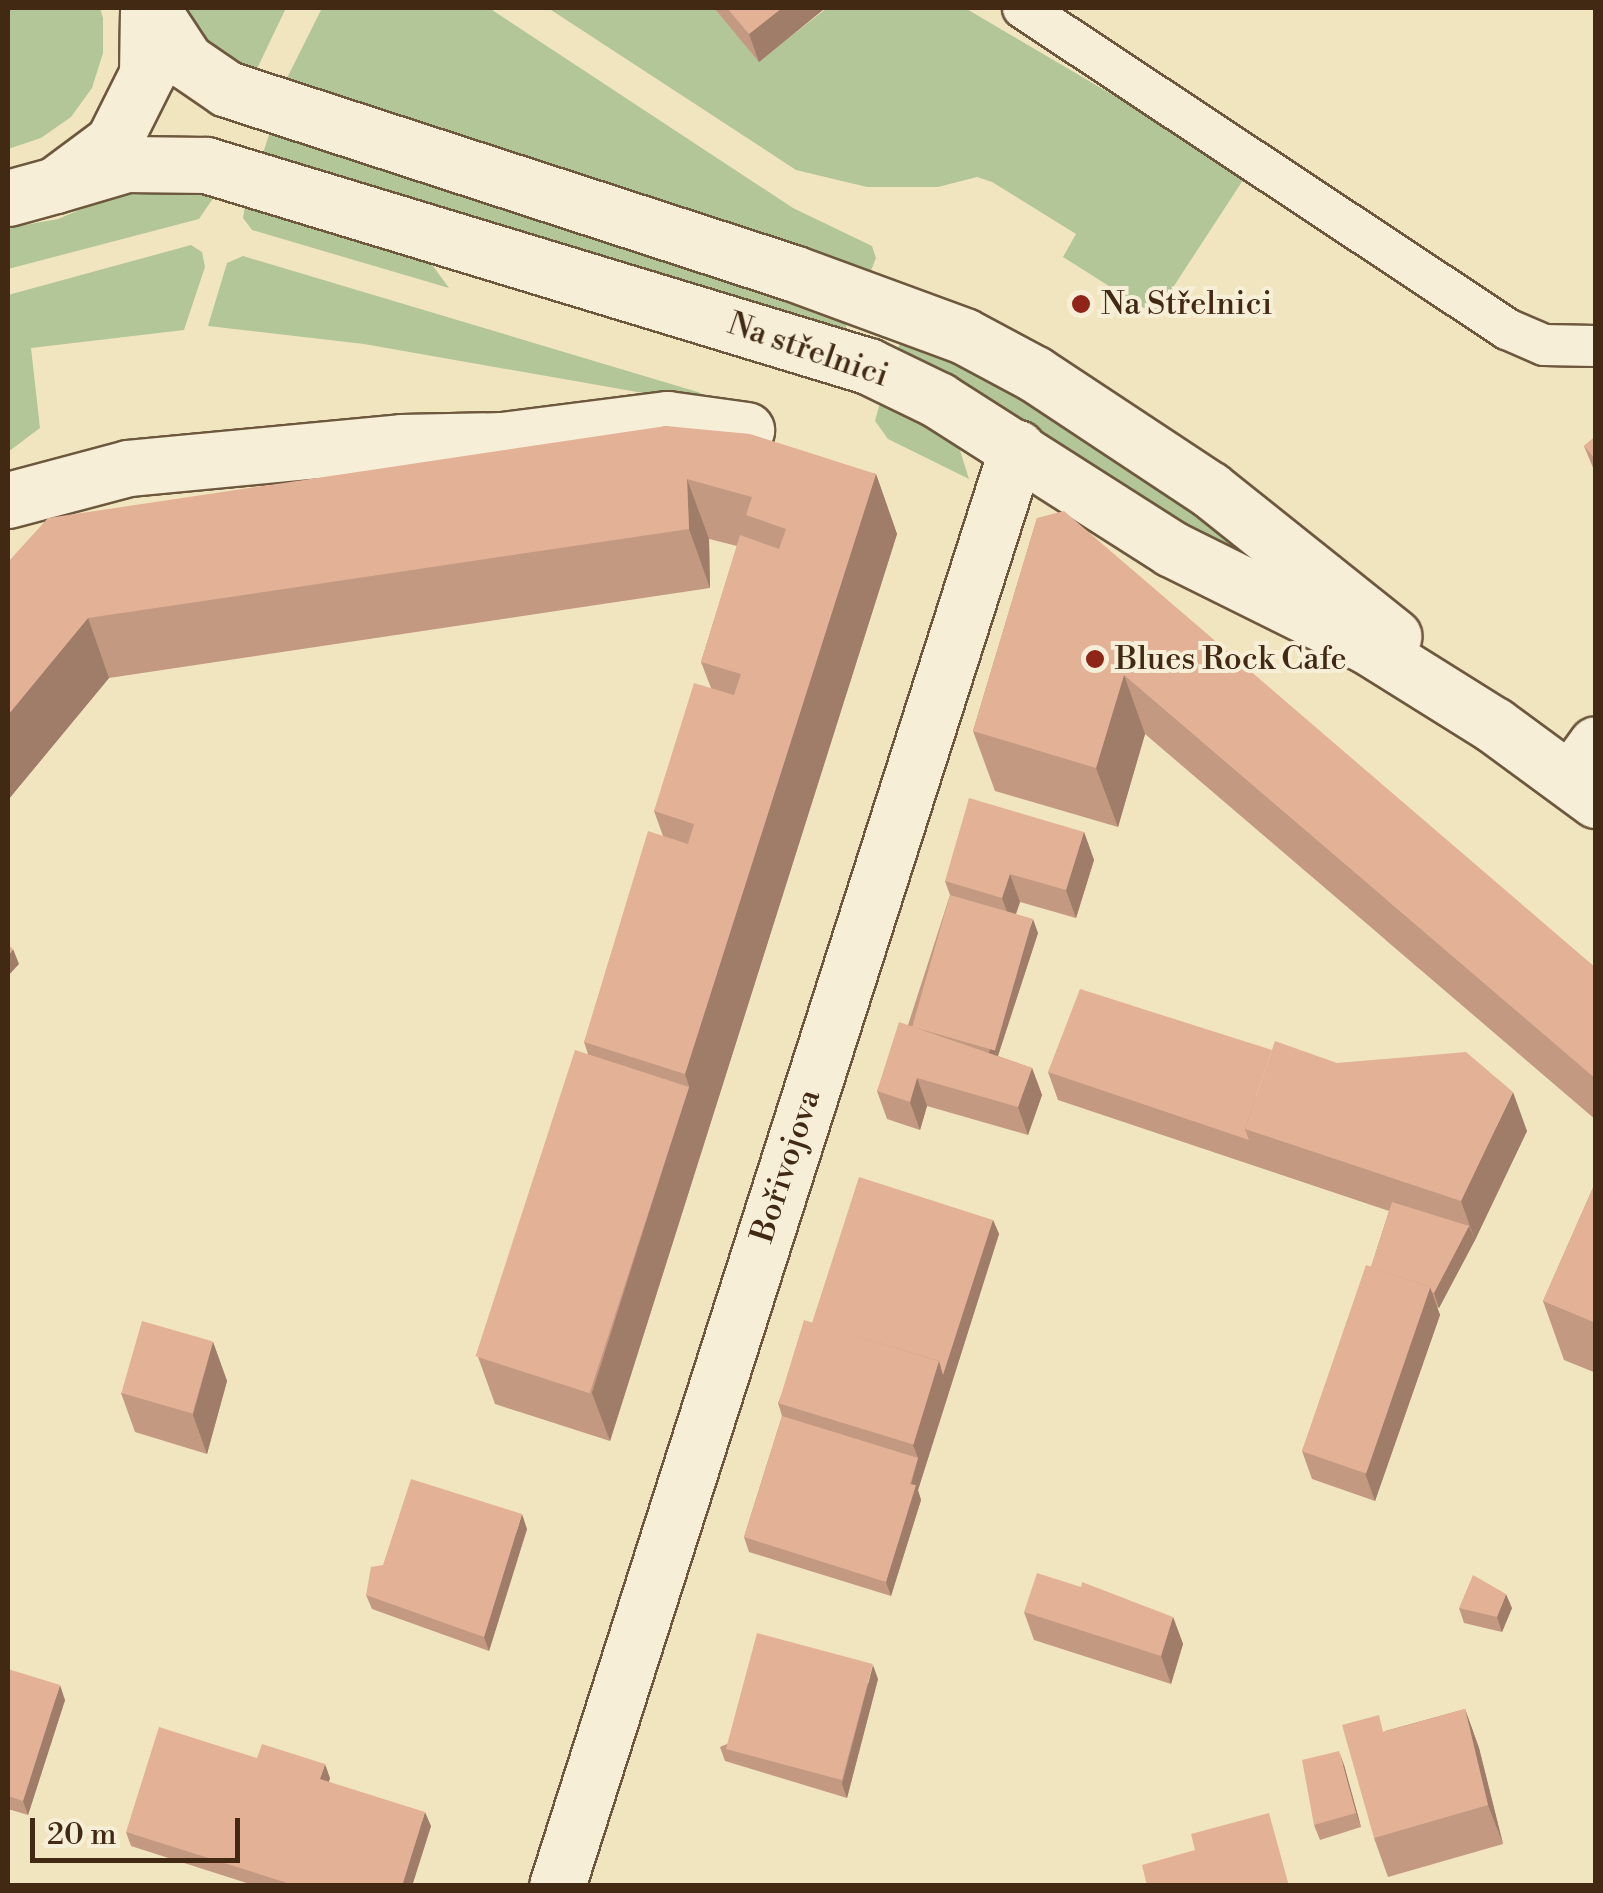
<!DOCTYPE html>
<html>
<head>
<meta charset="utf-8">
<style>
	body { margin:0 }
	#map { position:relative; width:1603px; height:1893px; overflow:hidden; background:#f1e5c0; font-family:"Libre Bodoni",serif }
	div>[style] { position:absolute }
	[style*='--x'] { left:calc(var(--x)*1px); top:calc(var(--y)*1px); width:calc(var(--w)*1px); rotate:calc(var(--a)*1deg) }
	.green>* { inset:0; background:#b3c697 }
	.roads { filter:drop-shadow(2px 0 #6d583e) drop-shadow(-2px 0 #6d583e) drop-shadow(0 2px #6d583e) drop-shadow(0 -2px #6d583e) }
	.lane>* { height:40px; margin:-20px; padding:0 20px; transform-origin:20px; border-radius:20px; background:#f6eed6 }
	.street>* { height:55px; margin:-27.5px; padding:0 27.5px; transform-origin:27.5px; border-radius:27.5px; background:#f6eed6 }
	.secondary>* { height:55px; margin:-27.5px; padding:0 27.5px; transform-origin:27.5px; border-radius:27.5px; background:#f6eed6 }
	.wall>* { inset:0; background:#c39981 }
	.shaded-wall>* { inset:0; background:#9f7d69 }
	.building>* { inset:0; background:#e3b296; transform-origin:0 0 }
	.dots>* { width:28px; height:28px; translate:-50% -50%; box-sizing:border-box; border:5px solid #f6eed6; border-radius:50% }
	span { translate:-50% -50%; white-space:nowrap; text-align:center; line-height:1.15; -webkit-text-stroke:8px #f6eed6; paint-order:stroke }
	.poi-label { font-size:32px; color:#412913 }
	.left { translate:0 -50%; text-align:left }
	.street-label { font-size:32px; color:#412913 }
	.frame { position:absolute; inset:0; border:10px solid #412913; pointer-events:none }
	.scale { position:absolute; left:30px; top:1818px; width:210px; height:45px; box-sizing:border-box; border:5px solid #412913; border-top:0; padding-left:12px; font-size:30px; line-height:35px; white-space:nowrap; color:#412913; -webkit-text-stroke:8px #f6eed6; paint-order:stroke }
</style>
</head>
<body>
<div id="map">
	<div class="green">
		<i style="clip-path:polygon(8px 8px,100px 8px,103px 18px,103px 53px,92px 88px,71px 117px,41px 138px,8px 149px)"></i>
		<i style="clip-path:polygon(185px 8px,286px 8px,253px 77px,217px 56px)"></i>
		<i style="clip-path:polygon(322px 8px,489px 8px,793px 208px,872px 246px,876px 258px,868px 278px,281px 90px)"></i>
		<i style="clip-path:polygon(548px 8px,714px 8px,759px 61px,827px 8px,965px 8px,1247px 174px,1155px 315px,1063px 257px,1076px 234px,992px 182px,977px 177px,938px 187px,867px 187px,796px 170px)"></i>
		<i style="clip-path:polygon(270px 132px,851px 312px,842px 339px,263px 153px)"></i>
		<i style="clip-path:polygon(178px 189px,216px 194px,199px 219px,8px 269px,8px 228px,58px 219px,124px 191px)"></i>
		<i style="clip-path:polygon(246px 200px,419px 247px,449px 288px,252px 230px,243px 218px)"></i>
		<i style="clip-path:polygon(191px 245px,202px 252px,205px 267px,184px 330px,31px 348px,40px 428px,8px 452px,8px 295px)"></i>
		<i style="clip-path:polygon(243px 256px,701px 393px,700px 403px,364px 344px,208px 326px,227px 263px)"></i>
		<i style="clip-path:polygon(905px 329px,998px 378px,1170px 489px,1265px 566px,1169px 523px,895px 357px)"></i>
		<i style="clip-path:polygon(882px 395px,958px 444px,969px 479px,888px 439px,875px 421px)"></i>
	</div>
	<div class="roads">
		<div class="lane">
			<i style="--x:1023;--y:8;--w:581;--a:33.55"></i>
			<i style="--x:1507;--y:329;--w:40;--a:23.4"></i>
			<i style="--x:1544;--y:345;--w:52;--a:1.1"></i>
		</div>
		<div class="street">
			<i style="--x:8;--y:500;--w:124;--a:-14.9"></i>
			<i style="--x:128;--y:468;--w:274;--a:-5.4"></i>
			<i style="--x:401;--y:442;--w:101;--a:-1.1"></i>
			<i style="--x:502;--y:440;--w:166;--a:-7.3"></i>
			<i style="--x:667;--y:419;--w:80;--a:7.9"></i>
			<i style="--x:1570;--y:780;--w:44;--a:-54.2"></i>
			<i style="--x:557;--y:1886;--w:1510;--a:-72.26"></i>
		</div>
		<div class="secondary">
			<i style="--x:151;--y:8;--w:64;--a:56.6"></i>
			<i style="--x:186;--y:61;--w:50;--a:34.3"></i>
			<i style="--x:227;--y:89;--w:595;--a:18.01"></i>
			<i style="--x:793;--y:273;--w:182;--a:20.2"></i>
			<i style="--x:964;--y:336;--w:81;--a:28.2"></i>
			<i style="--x:1035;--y:374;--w:209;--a:33.5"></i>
			<i style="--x:1209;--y:489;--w:236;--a:38.6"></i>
			<i style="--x:55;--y:185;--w:75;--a:-16.3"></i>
			<i style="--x:127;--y:164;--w:79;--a:0.7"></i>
			<i style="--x:206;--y:165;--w:692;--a:16.89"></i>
			<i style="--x:868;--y:366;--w:78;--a:25.9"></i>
			<i style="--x:938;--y:400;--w:277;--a:32.5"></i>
			<i style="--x:1172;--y:549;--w:220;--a:26.4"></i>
			<i style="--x:1369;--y:647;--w:147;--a:32"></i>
			<i style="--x:1494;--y:725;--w:127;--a:36.3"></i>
			<i style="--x:8;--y:198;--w:49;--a:-15.5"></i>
			<i style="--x:55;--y:185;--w:72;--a:-36.6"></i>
			<i style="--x:113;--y:142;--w:76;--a:-63.4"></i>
			<i style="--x:147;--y:74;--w:66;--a:-89.1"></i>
		</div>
	</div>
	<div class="wall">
		<i style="clip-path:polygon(714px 8px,823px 8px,824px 9px,759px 62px)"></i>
		<i style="clip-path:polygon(666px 426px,876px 474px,897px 534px,610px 1441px,495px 1404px,478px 1357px,588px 1054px,584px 1042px,663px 836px,654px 811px,711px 688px,701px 662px,737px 546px,709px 539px,710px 588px,109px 678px,8px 800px,8px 562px)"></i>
		<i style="clip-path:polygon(1596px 436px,1596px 475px,1584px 446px)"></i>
		<i style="clip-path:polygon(1037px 518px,1596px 968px,1596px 1120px,1145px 734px,1118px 827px,995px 791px,973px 731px)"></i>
		<i style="clip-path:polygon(1084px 832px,1094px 860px,1076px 918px,1020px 902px,1016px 914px,1038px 933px,998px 1056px,1032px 1068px,1042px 1095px,1028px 1135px,927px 1106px,920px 1130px,887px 1119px,877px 1091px,908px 1025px,950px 895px,945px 881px)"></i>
		<i style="clip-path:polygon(1048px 1072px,1527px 1131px,1475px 1240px,1439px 1308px,1437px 1307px,1440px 1315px,1375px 1501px,1312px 1479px,1302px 1451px,1371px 1267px,1389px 1211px,1058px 1100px)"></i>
		<i style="clip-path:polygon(1596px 1181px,1596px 1373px,1564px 1360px,1543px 1301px)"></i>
		<i style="clip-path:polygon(993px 1220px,999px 1234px,918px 1490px,921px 1500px,891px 1596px,749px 1552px,744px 1537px,782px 1416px,778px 1403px,812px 1323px)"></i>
		<i style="clip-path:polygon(213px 1342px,227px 1381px,207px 1454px,135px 1432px,121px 1393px)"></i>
		<i style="clip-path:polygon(527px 1529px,489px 1651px,372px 1609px,366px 1595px)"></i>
		<i style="clip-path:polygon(1459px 1608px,1512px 1608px,1502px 1632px,1464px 1623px)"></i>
		<i style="clip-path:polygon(1024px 1612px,1173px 1617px,1183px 1644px,1171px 1684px,1034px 1640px)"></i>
		<i style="clip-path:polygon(8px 1669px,65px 1700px,28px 1815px,8px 1809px)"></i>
		<i style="clip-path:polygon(878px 1679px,847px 1798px,725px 1761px,720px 1747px)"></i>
		<i style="clip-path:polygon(1465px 1709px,1479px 1748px,1503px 1844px,1388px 1877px,1374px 1838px,1385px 1731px)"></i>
		<i style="clip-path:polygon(257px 1758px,330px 1778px,329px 1782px,431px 1826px,412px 1886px,256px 1886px,131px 1846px,126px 1832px)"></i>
		<i style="clip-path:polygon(1344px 1765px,1361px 1827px,1320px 1840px,1314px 1825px)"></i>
	</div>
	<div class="shaded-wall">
		<i style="clip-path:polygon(782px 8px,823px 8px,824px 9px,759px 62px,749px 34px)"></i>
		<i style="clip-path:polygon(876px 474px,897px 534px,610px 1441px,592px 1393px,689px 1086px,685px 1074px)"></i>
		<i style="clip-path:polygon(687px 479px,709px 539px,710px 588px,689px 529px)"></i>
		<i style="clip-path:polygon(88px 618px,109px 678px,8px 800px,8px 715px)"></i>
		<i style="clip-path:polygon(1124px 675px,1145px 734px,1118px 827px,1096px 768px)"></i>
		<i style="clip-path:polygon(1084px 832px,1094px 860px,1076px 918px,1066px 890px)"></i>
		<i style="clip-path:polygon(1010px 874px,1020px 902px,1012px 925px,1002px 898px)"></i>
		<i style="clip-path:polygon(1033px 919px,1038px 933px,991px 1077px,986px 1062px)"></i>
		<i style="clip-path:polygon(13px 949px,19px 964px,8px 976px,8px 956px)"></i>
		<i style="clip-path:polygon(1032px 1068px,1042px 1095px,1028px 1135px,1018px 1107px)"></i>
		<i style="clip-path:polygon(917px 1078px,927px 1106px,920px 1130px,910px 1102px)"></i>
		<i style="clip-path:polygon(1513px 1092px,1527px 1131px,1475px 1240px,1461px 1201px)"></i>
		<i style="clip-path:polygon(993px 1220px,999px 1234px,918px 1490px,921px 1500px,891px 1596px,886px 1582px,918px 1458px,913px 1445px,939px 1361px)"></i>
		<i style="clip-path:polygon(1469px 1226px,1475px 1240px,1439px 1308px,1434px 1293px)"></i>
		<i style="clip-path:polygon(1430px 1287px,1440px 1315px,1375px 1501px,1365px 1473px)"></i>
		<i style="clip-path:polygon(213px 1342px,227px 1381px,207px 1454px,193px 1415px)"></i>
		<i style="clip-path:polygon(522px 1514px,527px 1529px,489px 1651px,484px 1637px)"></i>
		<i style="clip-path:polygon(1506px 1594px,1512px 1608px,1502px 1632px,1497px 1617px)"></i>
		<i style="clip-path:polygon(1173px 1617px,1183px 1644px,1171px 1684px,1161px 1656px)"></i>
		<i style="clip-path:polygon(873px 1665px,878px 1679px,847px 1798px,842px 1784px)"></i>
		<i style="clip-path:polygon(60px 1685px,65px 1700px,28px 1815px,23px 1801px)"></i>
		<i style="clip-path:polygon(1465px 1709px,1479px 1748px,1503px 1844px,1488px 1805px)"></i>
		<i style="clip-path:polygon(1339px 1751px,1344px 1765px,1361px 1827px,1356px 1813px)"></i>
		<i style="clip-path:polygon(325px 1764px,330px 1778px,325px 1793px,320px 1779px)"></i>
		<i style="clip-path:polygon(425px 1812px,431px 1826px,412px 1886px,402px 1886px)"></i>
	</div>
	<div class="building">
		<i style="clip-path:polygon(727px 8px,782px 8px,749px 34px)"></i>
		<i style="clip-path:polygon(666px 426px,750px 434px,876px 474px,685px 1074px,584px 1042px,648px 831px,688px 844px,694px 824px,654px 811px,694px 683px,734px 695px,741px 674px,701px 662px,740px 535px,779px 549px,786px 529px,746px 515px,752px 497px,687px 479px,689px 529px,88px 618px,8px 715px,8px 562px,48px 518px)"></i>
		<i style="clip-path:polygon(1596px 436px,1596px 460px,1584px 446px)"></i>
		<i style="clip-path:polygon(1064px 511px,1596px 968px,1596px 1079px,1124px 675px,1096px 768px,973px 731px,1037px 518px)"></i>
		<i style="clip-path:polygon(969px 798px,1084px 832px,1066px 890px,1010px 874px,1002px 898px,945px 881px)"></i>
		<i style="left:950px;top:895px;width:86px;height:137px;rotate:16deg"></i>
		<i style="clip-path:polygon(8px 945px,13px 949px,8px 956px)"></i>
		<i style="clip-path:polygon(1080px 989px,1272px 1050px,1245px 1129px,1249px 1140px,1048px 1072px)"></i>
		<i style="clip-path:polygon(899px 1022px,1032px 1068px,1018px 1107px,917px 1078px,910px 1102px,877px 1091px)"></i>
		<i style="clip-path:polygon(1275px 1041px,1337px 1063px,1466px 1052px,1513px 1092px,1461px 1201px,1245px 1129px)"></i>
		<i style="left:575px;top:1050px;width:120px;height:322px;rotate:18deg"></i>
		<i style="clip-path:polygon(859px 1177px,993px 1220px,943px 1375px,939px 1361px,812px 1323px)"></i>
		<i style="clip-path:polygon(1596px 1181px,1596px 1323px,1543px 1301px)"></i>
		<i style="clip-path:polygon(1392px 1202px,1469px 1226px,1434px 1293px,1432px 1292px,1430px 1287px,1371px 1267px)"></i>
		<i style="left:1366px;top:1265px;width:68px;height:197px;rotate:19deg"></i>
		<i style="left:804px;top:1320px;width:141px;height:87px;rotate:17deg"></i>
		<i style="left:142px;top:1321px;width:74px;height:75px;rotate:16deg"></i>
		<i style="clip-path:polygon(782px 1416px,918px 1458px,910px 1484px,916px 1485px,886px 1582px,744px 1537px)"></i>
		<i style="clip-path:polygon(411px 1479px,522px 1514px,484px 1637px,366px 1595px,371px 1567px,383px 1565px)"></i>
		<i style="clip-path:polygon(1037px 1573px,1081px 1587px,1082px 1582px,1173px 1617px,1161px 1656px,1024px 1612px)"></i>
		<i style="clip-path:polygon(1473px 1575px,1506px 1594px,1497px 1617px,1459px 1608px)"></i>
		<i style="left:757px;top:1633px;width:120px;height:120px;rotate:15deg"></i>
		<i style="clip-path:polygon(8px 1669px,60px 1685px,23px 1801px,8px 1796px)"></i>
		<i style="clip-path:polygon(1465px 1709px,1488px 1805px,1374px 1838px,1342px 1725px,1379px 1715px,1383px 1732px)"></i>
		<i style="clip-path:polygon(159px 1727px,257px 1758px,262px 1744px,325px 1764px,320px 1779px,425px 1812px,402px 1886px,297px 1886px,126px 1832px)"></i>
		<i style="clip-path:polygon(1339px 1751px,1356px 1813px,1314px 1825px,1302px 1760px)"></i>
		<i style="clip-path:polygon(1269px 1813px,1289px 1886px,1147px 1886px,1142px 1865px,1195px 1850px,1191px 1834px)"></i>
	</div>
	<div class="dots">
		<i style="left:1081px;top:304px;background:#8f2418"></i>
		<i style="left:1095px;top:659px;background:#8f2418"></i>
	</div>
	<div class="poi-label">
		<span class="left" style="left:1101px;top:304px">Na Střelnici</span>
		<span class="left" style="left:1115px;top:659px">Blues Rock Cafe</span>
	</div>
	<div class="street-label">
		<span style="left:808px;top:350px;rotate:19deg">Na střelnici</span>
		<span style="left:786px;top:1166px;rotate:-72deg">Bořivojova</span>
	</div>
	<div class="frame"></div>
	<div class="scale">20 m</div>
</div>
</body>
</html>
